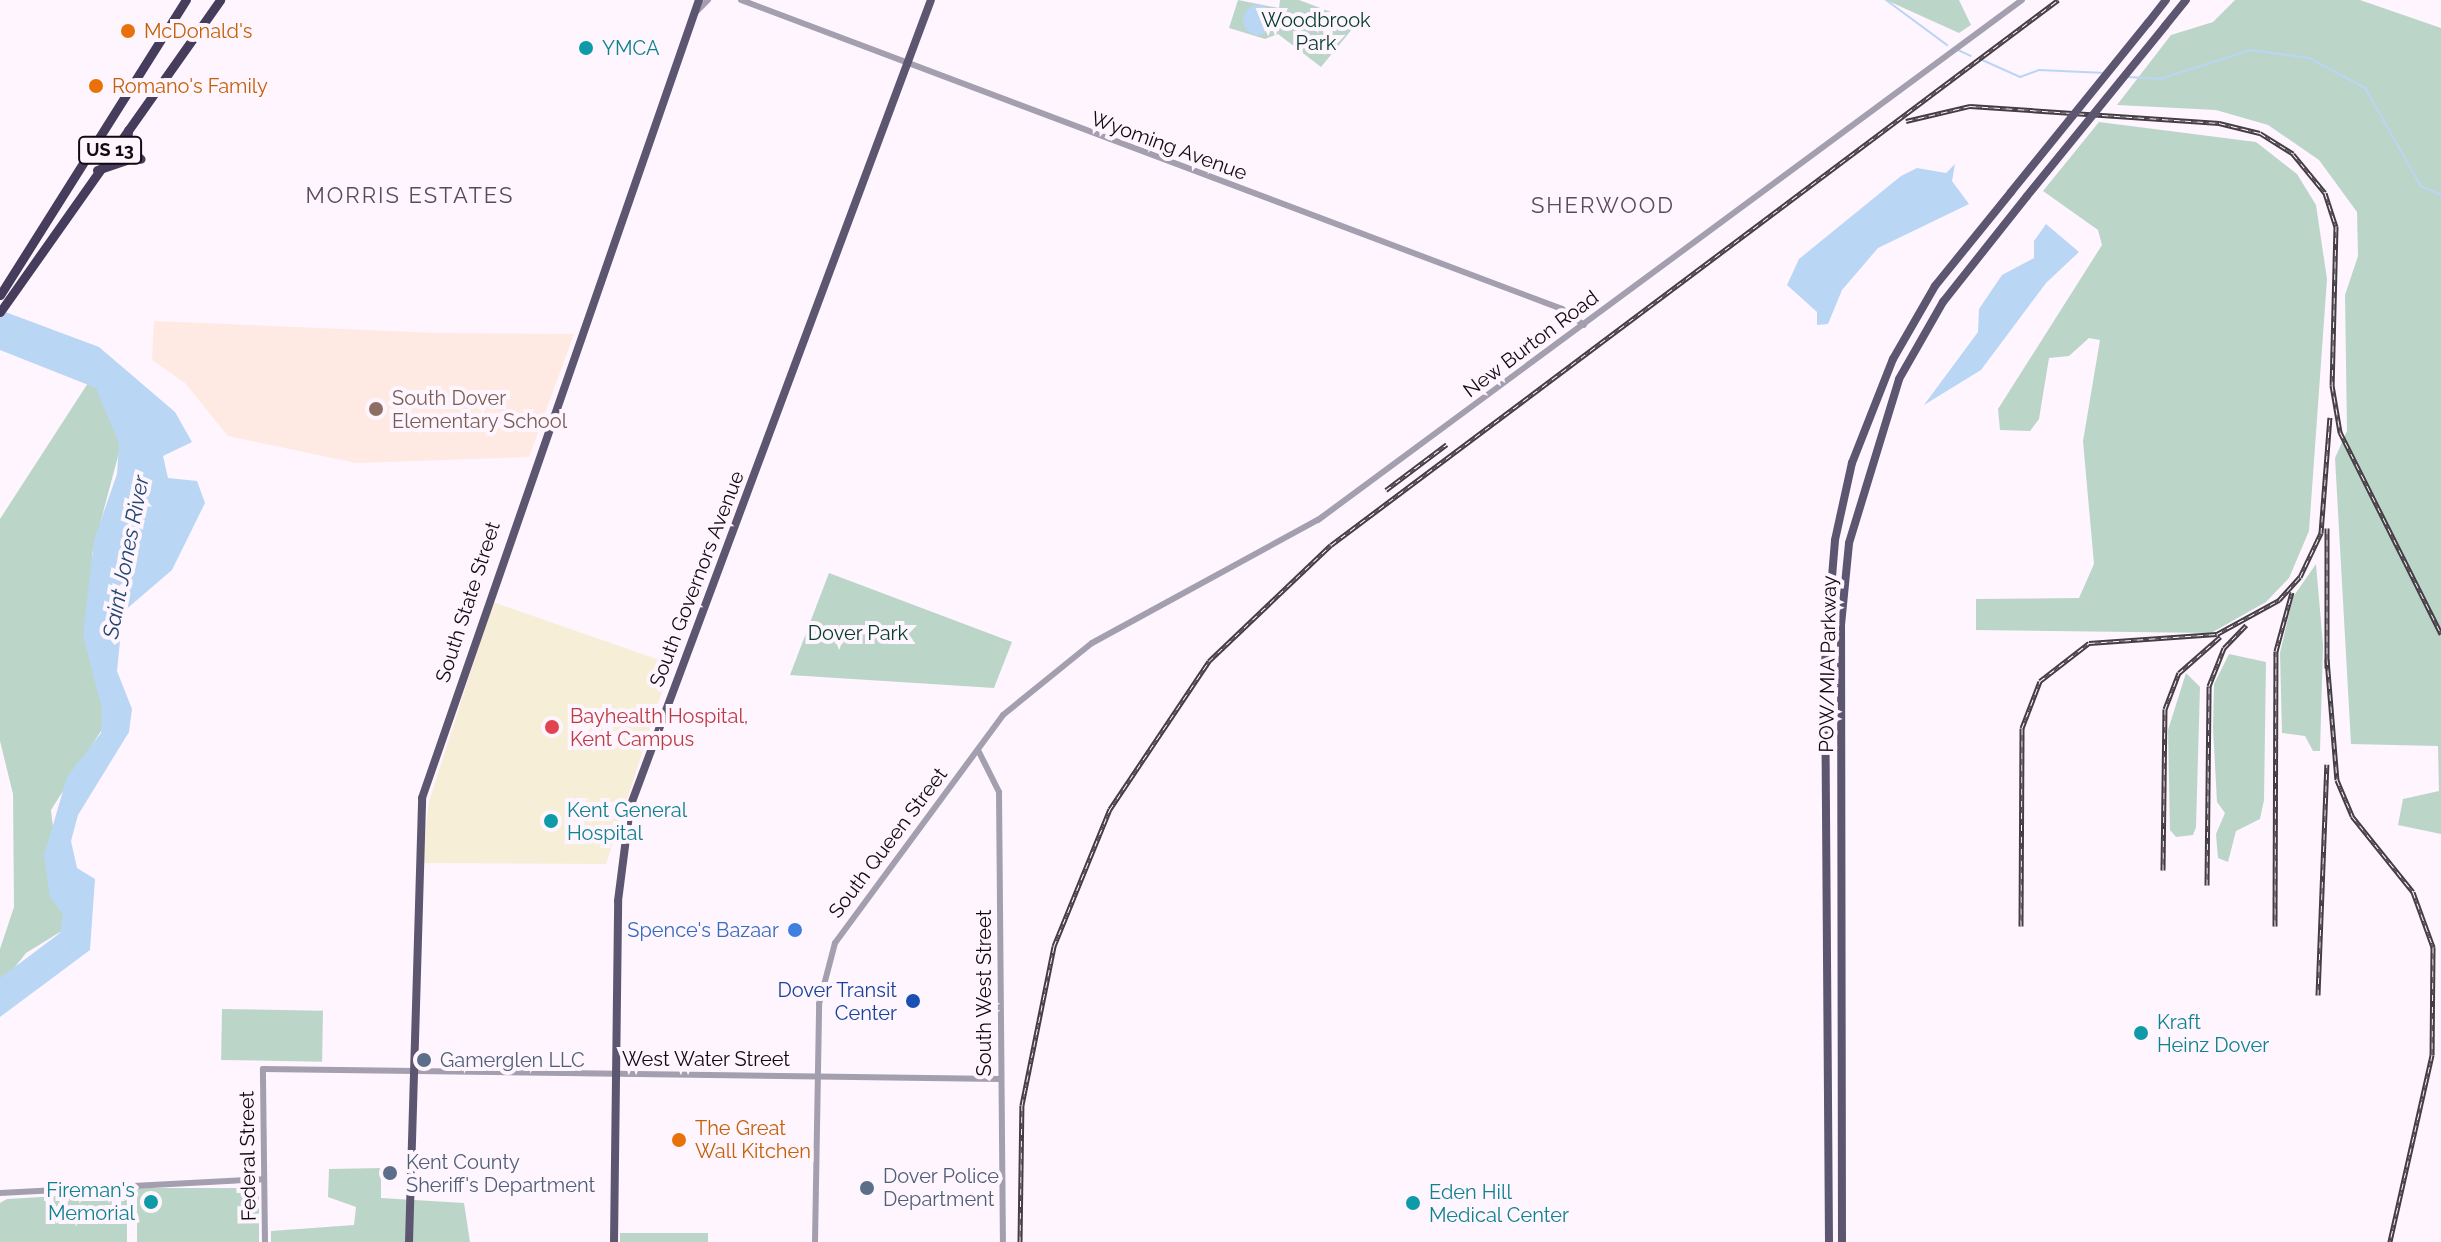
<!DOCTYPE html>
<html>
<head>
<meta charset="utf-8">
<style>
	body { margin:0 }
	#map { position:relative; width:2441px; height:1242px; overflow:hidden; background:#fef5fe; font-family:Raleway,sans-serif }
	div>[style] { position:absolute }
	[style*='--x'] { left:calc(var(--x)*1px); top:calc(var(--y)*1px); width:calc(var(--w)*1px); rotate:calc(var(--a)*1deg) }
	.education>* { inset:0; background:#feeae3 }
	.medical>* { inset:0; background:#f7eed8 }
	.green>* { inset:0; background:#bcd5c9; transform-origin:0 0 }
	.water>* { inset:0; background:#bad6f5 }
	.round { border-radius:50% }
	.stream>* { height:2px; margin:-1px; padding:0 1px; transform-origin:1px; border-radius:1px; background:#bad6f5 }
	.minor>* { height:6px; margin:-3px; padding:0 3px; transform-origin:3px; border-radius:3px; background:#a39faf }
	.major>* { height:8px; margin:-4px; padding:0 4px; transform-origin:4px; border-radius:4px; background:#5d5671 }
	.highway>* { height:9px; margin:-4.5px; padding:0 4.5px; transform-origin:4.5px; border-radius:4.5px; background:#453d5b }
	.rail>* { height:5px; margin-top:-2.5px; transform-origin:0; background:repeating-linear-gradient(90deg,#fef5fe 0 6px,#443d44 0 12px); box-sizing:border-box; border-block:2px solid #443d44 }
	.major-bridge>* { height:8px; margin:-4px; padding:0 4px; transform-origin:4px; border-radius:4px; background:#5d5671 }
	.dots>* { width:22px; height:22px; translate:-50% -50%; box-sizing:border-box; border:4px solid #fef5fe; border-radius:50% }
	span { translate:-50% -50%; white-space:nowrap; text-align:center; line-height:1.15; -webkit-text-stroke:8px #fef5fe; paint-order:stroke }
	.shield-label span { padding:2px 6px; background:#fef5fe; border:2px solid; border-radius:6px; -webkit-text-stroke-width:0 }
	.shield-label { font-size:18px; color:#110a11; font-weight:700 }
	.park-label { font-size:20px; color:#033c29 }
	.food-label { font-size:20px; color:#c56008 }
	.left { translate:0 -50%; text-align:left }
	.culture-label { font-size:20px; color:#0d838f }
	.right { translate:-100% -50%; text-align:right }
	.street-label { font-size:20px; color:#110a11 }
	.education-label { font-size:20px; color:#785e54 }
	.health-label { font-size:20px; color:#be3a42 }
	.shop-label { font-size:20px; color:#366cbe }
	.transit-label { font-size:20px; color:#164399 }
	.service-label { font-size:20px; color:#4e5e75 }
	.neighbourhood-label { font-size:22px; color:#5c495c; letter-spacing:2px }
	.water-label { font-size:22px; color:#204871; font-style:italic }
</style>
</head>
<body>
<div id="map">
	<div class="education">
		<i style="clip-path:polygon(154px 321px,437px 333px,574px 334px,529px 457px,356px 463px,228px 436px,185px 383px,152px 360px)"></i>
	</div>
	<div class="medical">
		<i style="clip-path:polygon(493px 602px,671px 664px,606px 864px,422px 863px,429px 802px)"></i>
	</div>
	<div class="green">
		<i style="clip-path:polygon(1238px 0,1279px 8px,1280px 0,1299px 0,1358px 22px,1321px 67px,1278px 34px,1265px 39px,1229px 28px)"></i>
		<i style="clip-path:polygon(1886px 0,1959px 0,1971px 25px,1959px 33px)"></i>
		<i style="clip-path:polygon(2235px 0,2360px 0,2441px 28px,2441px 834px,2398px 825px,2403px 799px,2439px 791px,2438px 746px,2351px 744px,2335px 458px,2347px 431px,2345px 295px,2358px 256px,2357px 212px,2319px 160px,2268px 125px,2216px 110px,2117px 105px,2171px 35px,2213px 22px)"></i>
		<i style="clip-path:polygon(2099px 122px,2256px 142px,2297px 174px,2316px 205px,2327px 279px,2309px 531px,2289px 578px,2266px 602px,2211px 633px,1976px 630px,1976px 599px,2079px 598px,2094px 564px,2083px 441px,2100px 340px,2089px 338px,2069px 356px,2049px 358px,2039px 419px,2030px 431px,2000px 430px,1998px 409px,2102px 245px,2098px 230px,2043px 191px)"></i>
		<i style="clip-path:polygon(88px 383px,109px 393px,121px 445px,92px 554px,106px 723px,51px 810px,65px 929px,26px 953px,0 986px,0 949px,14px 907px,13px 794px,0 741px,0 519px)"></i>
		<i style="clip-path:polygon(2316px 564px,2323px 645px,2320px 751px,2313px 751px,2305px 736px,2282px 733px,2280px 653px,2293px 597px)"></i>
		<i style="clip-path:polygon(829px 573px,1012px 642px,994px 688px,790px 675px)"></i>
		<i style="clip-path:polygon(2229px 654px,2266px 662px,2264px 800px,2260px 819px,2236px 831px,2228px 862px,2218px 858px,2216px 834px,2225px 813px,2217px 802px,2213px 728px,2214px 684px)"></i>
		<i style="clip-path:polygon(2186px 673px,2200px 687px,2196px 827px,2193px 835px,2176px 837px,2170px 830px,2168px 730px)"></i>
		<i style="left:222px;top:1009px;width:101px;height:51px;rotate:1deg"></i>
		<i style="clip-path:polygon(381px 1168px,381px 1198px,464px 1203px,470px 1242px,271px 1242px,271px 1231px,354px 1225px,356px 1207px,328px 1197px,329px 1169px)"></i>
		<i style="left:259px;top:1188px;width:54px;height:122px;rotate:90deg"></i>
		<i style="clip-path:polygon(127px 1192px,127px 1242px,0 1242px,0 1203px,7px 1199px)"></i>
		<i style="left:620px;top:1233px;width:88px;height:9px"></i>
	</div>
	<div class="water">
		<i class="round" style="left:1243px;top:5px;width:30px;height:30px"></i>
		<i style="clip-path:polygon(1955px 164px,1952px 181px,1969px 204px,1878px 248px,1842px 290px,1828px 324px,1817px 325px,1817px 312px,1787px 285px,1799px 259px,1901px 176px,1917px 168px,1946px 173px)"></i>
		<i style="clip-path:polygon(2046px 224px,2079px 252px,2046px 283px,1981px 370px,1924px 405px,1978px 332px,1979px 309px,2002px 275px,2034px 258px,2034px 241px)"></i>
		<i style="clip-path:polygon(0 310px,99px 347px,175px 412px,192px 442px,163px 456px,168px 478px,197px 481px,205px 503px,172px 570px,123px 612px,117px 671px,132px 709px,129px 732px,78px 815px,71px 841px,77px 868px,95px 879px,90px 950px,0 1017px,0 978px,60px 933px,63px 914px,50px 897px,44px 856px,67px 777px,101px 733px,102px 709px,83px 635px,94px 540px,117px 474px,119px 443px,96px 388px,0 350px)"></i>
	</div>
	<div class="stream">
		<i style="--x:1886;--y:0;--w:76;--a:36.4"></i>
		<i style="--x:1958;--y:50;--w:14;--a:25"></i>
		<i style="--x:1980;--y:59;--w:44;--a:24.2"></i>
		<i style="--x:2020;--y:77;--w:20;--a:-20"></i>
		<i style="--x:2039;--y:70;--w:66;--a:2.6"></i>
		<i style="--x:2127;--y:77;--w:33;--a:3"></i>
		<i style="--x:2160;--y:79;--w:96;--a:-17.7"></i>
		<i style="--x:2251;--y:50;--w:59;--a:7.9"></i>
		<i style="--x:2309;--y:58;--w:64;--a:28.2"></i>
		<i style="--x:2365;--y:88;--w:113;--a:60.3"></i>
		<i style="--x:2421;--y:186;--w:22;--a:24"></i>
	</div>
	<div class="minor">
		<i style="--x:741;--y:0;--w:877;--a:20.62"></i>
		<i style="--x:1562;--y:309;--w:27;--a:36"></i>
		<i style="--x:696;--y:12;--w:17;--a:-45"></i>
		<i style="--x:978;--y:750;--w:47;--a:63.4"></i>
		<i style="--x:999;--y:792;--w:450;--a:89.5"></i>
		<i style="--x:0;--y:1193;--w:264;--a:-3"></i>
		<i style="--x:265;--y:1242;--w:173;--a:-90.7"></i>
		<i style="--x:263;--y:1069;--w:737;--a:0.78"></i>
		<i style="--x:815;--y:1242;--w:238;--a:-89"></i>
		<i style="--x:819;--y:1004;--w:63;--a:-75.3"></i>
		<i style="--x:835;--y:943;--w:283;--a:-53.6"></i>
		<i style="--x:1003;--y:715;--w:114;--a:-39"></i>
		<i style="--x:1092;--y:643;--w:257;--a:-28.6"></i>
		<i style="--x:1318;--y:520;--w:875;--a:-36.45"></i>
	</div>
	<div class="major">
		<i style="--x:2148;--y:23;--w:29;--a:-52"></i>
		<i style="--x:2165;--y:26;--w:33;--a:-51"></i>
		<i style="--x:409;--y:1242;--w:444;--a:-88.3"></i>
		<i style="--x:422;--y:798;--w:845;--a:-70.86"></i>
		<i style="--x:614;--y:1242;--w:341;--a:-89.3"></i>
		<i style="--x:618;--y:901;--w:95;--a:-82.7"></i>
		<i style="--x:630;--y:807;--w:861;--a:-69.55"></i>
		<i style="--x:1829;--y:1242;--w:580;--a:-90.4"></i>
		<i style="--x:1825;--y:662;--w:122;--a:-85.3"></i>
		<i style="--x:1835;--y:540;--w:79;--a:-77.6"></i>
		<i style="--x:1852;--y:463;--w:112;--a:-68.5"></i>
		<i style="--x:1893;--y:359;--w:84;--a:-60.1"></i>
		<i style="--x:1935;--y:286;--w:121;--a:-51"></i>
		<i style="--x:1842;--y:1242;--w:617;--a:-90.09"></i>
		<i style="--x:1841;--y:625;--w:82;--a:-84.4"></i>
		<i style="--x:1849;--y:543;--w:171;--a:-73"></i>
		<i style="--x:1899;--y:379;--w:89;--a:-60.3"></i>
		<i style="--x:1943;--y:302;--w:135;--a:-51.6"></i>
	</div>
	<div class="highway">
		<i style="--x:128;--y:130;--w:17;--a:93"></i>
		<i style="--x:127;--y:147;--w:18;--a:41"></i>
		<i style="--x:97;--y:170;--w:31;--a:-19"></i>
		<i style="--x:0;--y:295;--w:349;--a:-57.8"></i>
		<i style="--x:0;--y:312;--w:382;--a:-54.8"></i>
	</div>
	<div class="rail">
		<i style="--x:1906;--y:121;--w:66;--a:-13.2"></i>
		<i style="--x:1970;--y:106;--w:250;--a:3.9"></i>
		<i style="--x:2219;--y:123;--w:42;--a:13.7"></i>
		<i style="--x:2260;--y:133;--w:39;--a:32"></i>
		<i style="--x:2293;--y:154;--w:50;--a:50.6"></i>
		<i style="--x:2325;--y:193;--w:35;--a:72"></i>
		<i style="--x:2336;--y:226;--w:159;--a:91.4"></i>
		<i style="--x:2332;--y:385;--w:48;--a:80.3"></i>
		<i style="--x:2340;--y:432;--w:226;--a:63.4"></i>
		<i style="--x:1386;--y:490;--w:76;--a:-37"></i>
		<i style="--x:2327;--y:528;--w:140;--a:90"></i>
		<i style="--x:2327;--y:659;--w:121;--a:85.3"></i>
		<i style="--x:2337;--y:780;--w:39;--a:67"></i>
		<i style="--x:2352;--y:816;--w:97;--a:51.2"></i>
		<i style="--x:2413;--y:892;--w:59;--a:70"></i>
		<i style="--x:2433;--y:947;--w:108;--a:90.5"></i>
		<i style="--x:2432;--y:1055;--w:192;--a:102.7"></i>
		<i style="--x:2163;--y:870;--w:161;--a:-89.3"></i>
		<i style="--x:2165;--y:709;--w:39;--a:-69"></i>
		<i style="--x:2179;--y:673;--w:55;--a:-41.3"></i>
		<i style="--x:2207;--y:885;--w:199;--a:-89.4"></i>
		<i style="--x:2209;--y:686;--w:41;--a:-68.5"></i>
		<i style="--x:2224;--y:648;--w:32;--a:-46"></i>
		<i style="--x:2021;--y:926;--w:198;--a:-89.7"></i>
		<i style="--x:2022;--y:728;--w:50;--a:-69"></i>
		<i style="--x:2040;--y:681;--w:62;--a:-37.8"></i>
		<i style="--x:2089;--y:643;--w:128;--a:-4"></i>
		<i style="--x:2217;--y:634;--w:71;--a:-28.7"></i>
		<i style="--x:2279;--y:600;--w:31;--a:-48"></i>
		<i style="--x:2300;--y:577;--w:49;--a:-64.5"></i>
		<i style="--x:2321;--y:533;--w:116;--a:-85.6"></i>
		<i style="--x:2275;--y:926;--w:275;--a:-89.8"></i>
		<i style="--x:2276;--y:651;--w:61;--a:-74.8"></i>
		<i style="--x:2318;--y:995;--w:231;--a:-87.8"></i>
		<i style="--x:1020;--y:1242;--w:137;--a:-89.2"></i>
		<i style="--x:1022;--y:1105;--w:162;--a:-78.6"></i>
		<i style="--x:1054;--y:946;--w:148;--a:-67.8"></i>
		<i style="--x:1110;--y:809;--w:178;--a:-56.2"></i>
		<i style="--x:1209;--y:661;--w:168;--a:-43.6"></i>
		<i style="--x:1331;--y:545;--w:909;--a:-36.86"></i>
	</div>
	<div class="major-bridge">
		<i style="--x:2011;--y:192;--w:218;--a:-51"></i>
		<i style="--x:2027;--y:196;--w:219;--a:-50.9"></i>
	</div>
	<div class="dots">
		<i style="left:128px;top:31px;background:#e8710a"></i>
		<i style="left:586px;top:48px;background:#0f9aa8"></i>
		<i style="left:96px;top:86px;background:#e8710a"></i>
		<i style="left:376px;top:409px;background:#8d6e63"></i>
		<i style="left:552px;top:727px;background:#e0444e"></i>
		<i style="left:551px;top:821px;background:#0f9aa8"></i>
		<i style="left:795px;top:930px;background:#3f7fe0"></i>
		<i style="left:913px;top:1001px;background:#1a4fb4"></i>
		<i style="left:2141px;top:1033px;background:#0f9aa8"></i>
		<i style="left:424px;top:1060px;background:#5c6f8a"></i>
		<i style="left:679px;top:1140px;background:#e8710a"></i>
		<i style="left:390px;top:1173px;background:#5c6f8a"></i>
		<i style="left:867px;top:1188px;background:#5c6f8a"></i>
		<i style="left:151px;top:1202px;background:#0f9aa8"></i>
		<i style="left:1413px;top:1203px;background:#0f9aa8"></i>
	</div>
	<div class="shield-label">
		<span style="left:110px;top:150px">US 13</span>
	</div>
	<div class="park-label">
		<span style="left:1316px;top:32px">Woodbrook<br>Park</span>
		<span style="left:858px;top:633px">Dover Park</span>
	</div>
	<div class="food-label">
		<span class="left" style="left:144px;top:31px">McDonald's</span>
		<span class="left" style="left:112px;top:86px">Romano's Family</span>
		<span class="left" style="left:695px;top:1140px">The Great<br>Wall Kitchen</span>
	</div>
	<div class="culture-label">
		<span class="left" style="left:602px;top:48px">YMCA</span>
		<span class="left" style="left:567px;top:822px">Kent General<br>Hospital</span>
		<span class="left" style="left:2157px;top:1034px">Kraft<br>Heinz Dover</span>
		<span class="right" style="left:135px;top:1202px">Fireman's<br>Memorial</span>
		<span class="left" style="left:1429px;top:1204px">Eden Hill<br>Medical Center</span>
	</div>
	<div class="street-label">
		<span style="left:1169px;top:146px;rotate:20deg">Wyoming Avenue</span>
		<span style="left:1531px;top:344px;rotate:-37deg">New Burton Road</span>
		<span style="left:697px;top:579px;rotate:-69deg">South Governors Avenue</span>
		<span style="left:468px;top:602px;rotate:-72deg">South State Street</span>
		<span style="left:1828px;top:664px;rotate:-89deg">POW/MIA Parkway</span>
		<span style="left:888px;top:843px;rotate:-53deg">South Queen Street</span>
		<span style="left:984px;top:993px;rotate:-90deg">South West Street</span>
		<span style="left:706px;top:1059px">West Water Street</span>
		<span style="left:248px;top:1156px;rotate:-91deg">Federal Street</span>
	</div>
	<div class="education-label">
		<span class="left" style="left:392px;top:410px">South Dover<br>Elementary School</span>
	</div>
	<div class="health-label">
		<span class="left" style="left:570px;top:728px">Bayhealth Hospital,<br>Kent Campus</span>
	</div>
	<div class="shop-label">
		<span class="right" style="left:779px;top:930px">Spence's Bazaar</span>
	</div>
	<div class="transit-label">
		<span class="right" style="left:897px;top:1002px">Dover Transit<br>Center</span>
	</div>
	<div class="service-label">
		<span class="left" style="left:440px;top:1060px">Gamerglen LLC</span>
		<span class="left" style="left:406px;top:1174px">Kent County<br>Sheriff's Department</span>
		<span class="left" style="left:883px;top:1188px">Dover Police<br>Department</span>
	</div>
	<div class="neighbourhood-label">
		<span style="left:410px;top:196px">MORRIS ESTATES</span>
		<span style="left:1603px;top:206px">SHERWOOD</span>
	</div>
	<div class="water-label">
		<span style="left:126px;top:557px;rotate:-79deg">Saint Jones River</span>
	</div>
</div>
</body>
</html>
